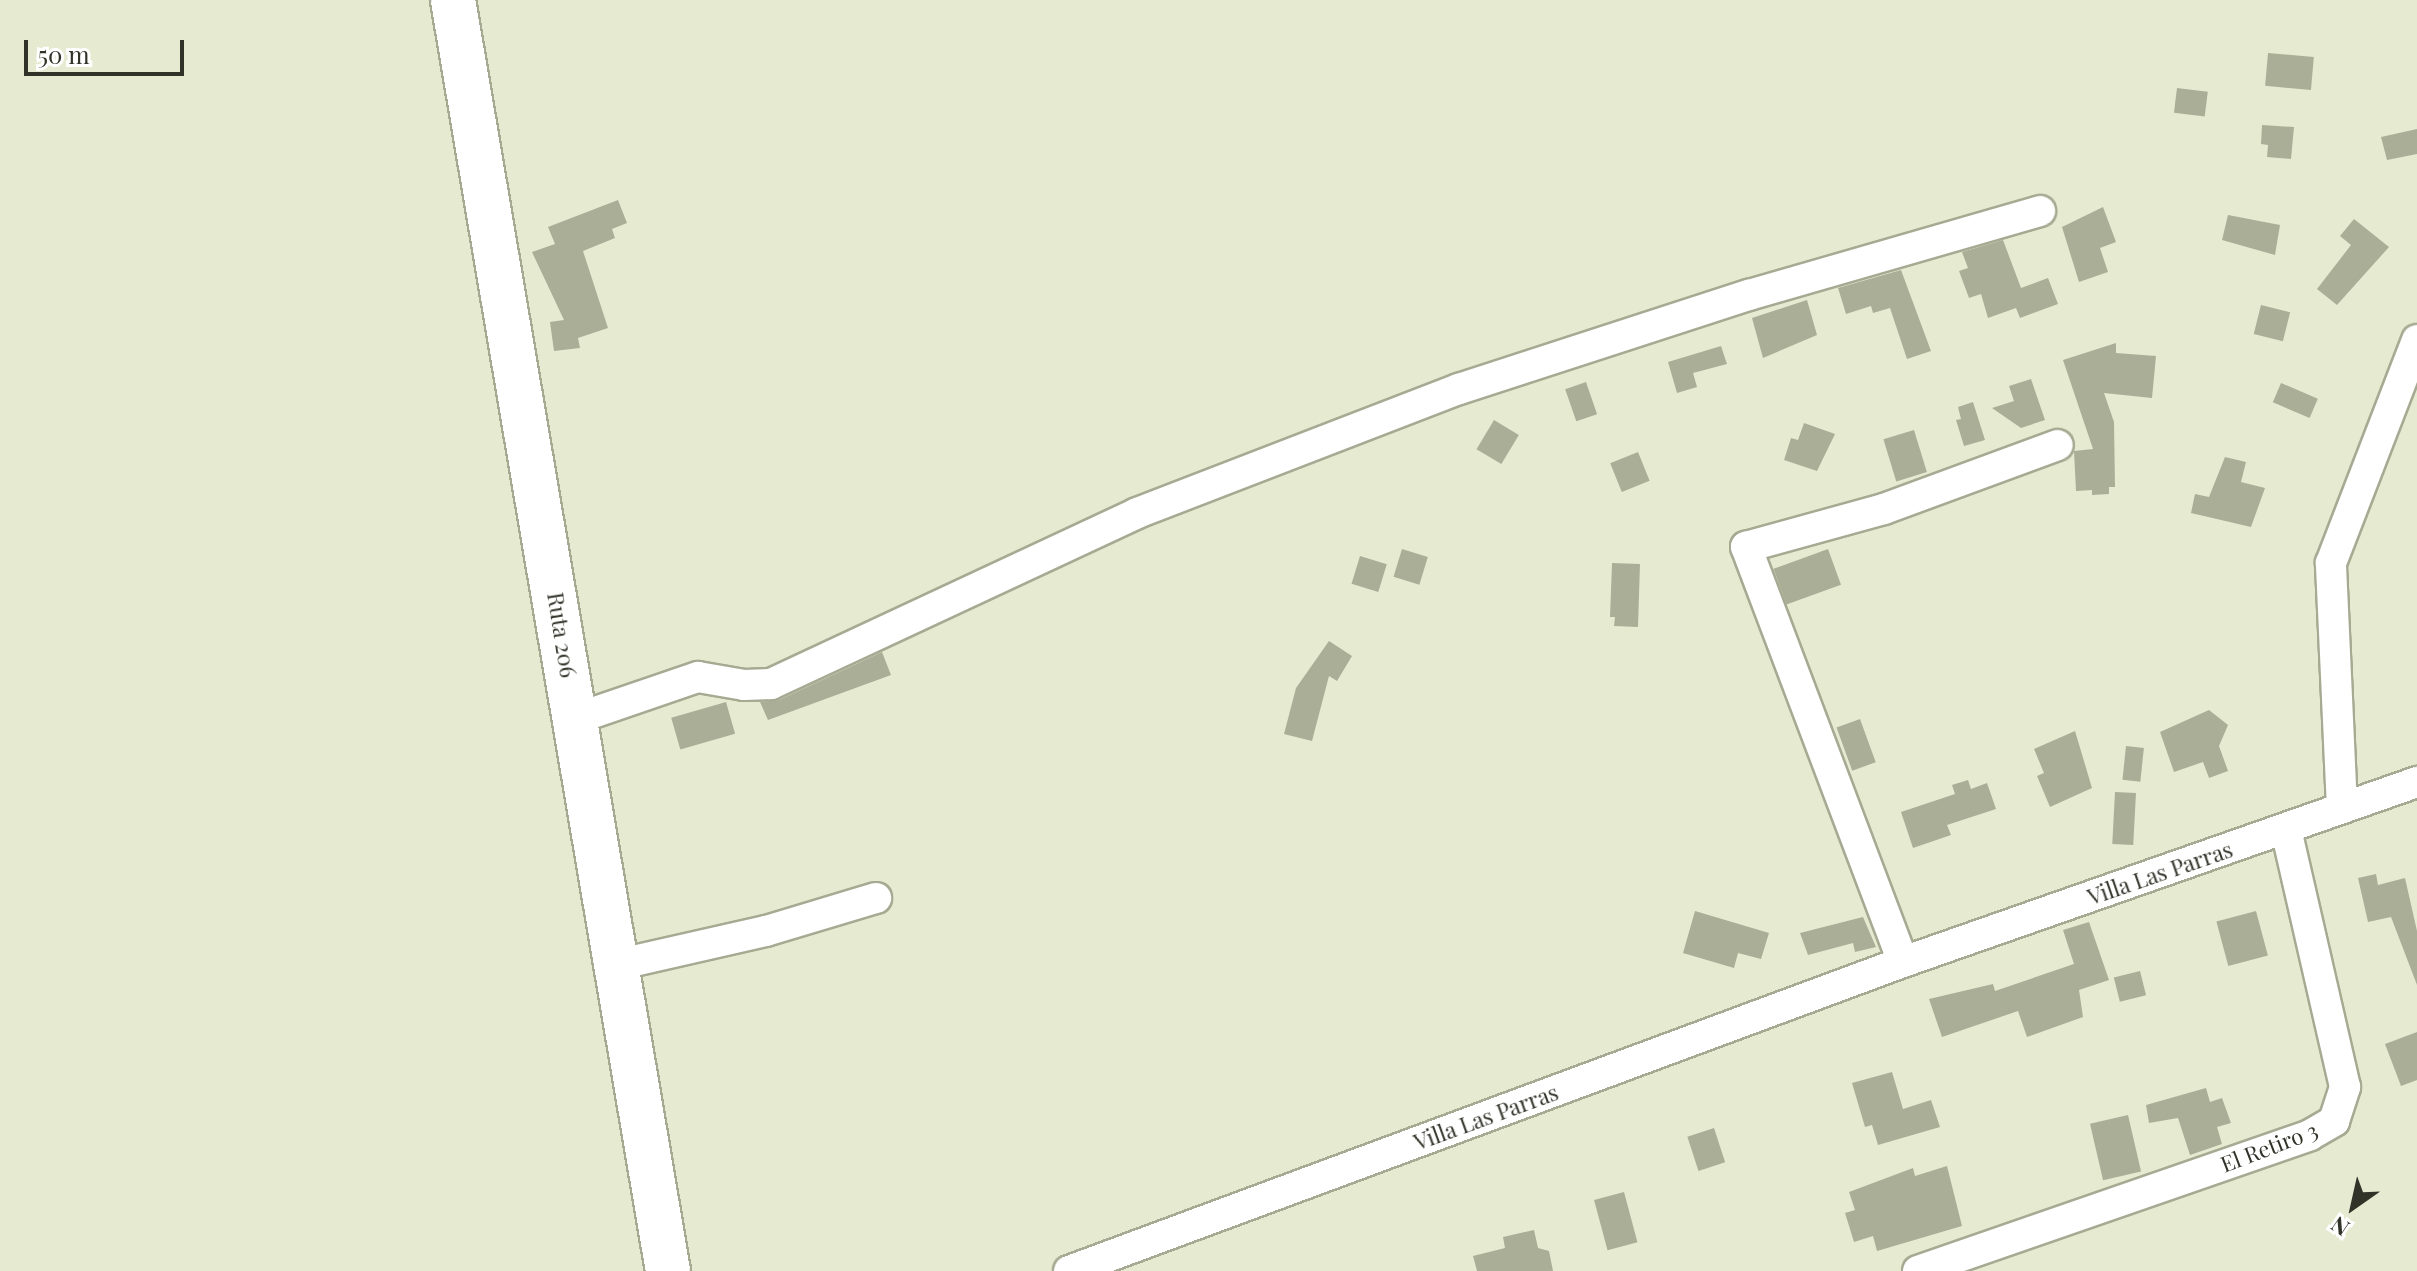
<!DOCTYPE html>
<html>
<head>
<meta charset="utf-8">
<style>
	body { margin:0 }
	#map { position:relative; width:2417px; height:1271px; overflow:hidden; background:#e6ead1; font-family:"Playfair Display",serif }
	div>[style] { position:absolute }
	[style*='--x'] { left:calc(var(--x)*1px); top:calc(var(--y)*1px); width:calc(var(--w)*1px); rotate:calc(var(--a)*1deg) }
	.building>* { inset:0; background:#aaae96; transform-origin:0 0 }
	.roads { filter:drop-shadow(2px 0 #a6aa92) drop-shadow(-2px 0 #a6aa92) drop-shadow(0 2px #a6aa92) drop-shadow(0 -2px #a6aa92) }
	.minor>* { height:30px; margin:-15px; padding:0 15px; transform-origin:15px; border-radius:15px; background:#fff }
	.highway>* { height:44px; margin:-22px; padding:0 22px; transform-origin:22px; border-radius:22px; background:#fff }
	span { translate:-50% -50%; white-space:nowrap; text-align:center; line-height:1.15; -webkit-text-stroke:6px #fff; paint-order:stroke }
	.street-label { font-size:22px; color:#313329 }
	.north { position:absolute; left:2313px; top:1167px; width:80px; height:80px; -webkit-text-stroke:6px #fff; paint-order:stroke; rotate:214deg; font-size:22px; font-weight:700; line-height:32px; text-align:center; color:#313329 }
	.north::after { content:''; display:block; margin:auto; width:28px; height:36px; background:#313329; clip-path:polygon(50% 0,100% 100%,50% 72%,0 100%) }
	.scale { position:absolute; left:24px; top:40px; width:160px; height:36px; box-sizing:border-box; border:4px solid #313329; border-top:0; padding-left:10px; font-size:24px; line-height:28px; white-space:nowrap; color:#313329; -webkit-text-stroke:6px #fff; paint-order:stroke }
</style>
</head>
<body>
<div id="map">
	<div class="building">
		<i style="left:2268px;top:53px;width:46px;height:33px;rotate:5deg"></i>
		<i style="left:2177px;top:88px;width:31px;height:25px;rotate:7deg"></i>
		<i style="clip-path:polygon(2262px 125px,2294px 127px,2291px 159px,2267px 157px,2268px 145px,2261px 144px)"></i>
		<i style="clip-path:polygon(2417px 129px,2417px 154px,2387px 160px,2381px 137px)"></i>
		<i style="clip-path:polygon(618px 200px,627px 223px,612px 229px,615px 238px,583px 251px,608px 328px,578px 338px,580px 348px,554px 351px,550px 322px,564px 320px,532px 252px,555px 244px,548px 227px)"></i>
		<i style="clip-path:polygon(2103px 207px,2116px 242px,2100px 248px,2108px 272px,2079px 282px,2062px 227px)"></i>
		<i style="clip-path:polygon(2228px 215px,2280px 225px,2275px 255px,2222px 240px)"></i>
		<i style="clip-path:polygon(2354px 219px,2389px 247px,2337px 305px,2317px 289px,2351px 245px,2340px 236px)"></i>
		<i style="clip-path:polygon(2003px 240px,2021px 288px,2048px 278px,2058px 304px,2020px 318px,2016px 308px,1988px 318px,1981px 294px,1969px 298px,1959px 271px,1968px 268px,1962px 252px)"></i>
		<i style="clip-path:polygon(1901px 270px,1931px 351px,1907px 359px,1890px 308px,1873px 313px,1871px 306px,1846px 314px,1838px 288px)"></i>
		<i style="clip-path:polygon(1807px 300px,1817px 335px,1763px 358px,1752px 318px)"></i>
		<i style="left:2261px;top:305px;width:30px;height:30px;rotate:14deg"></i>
		<i style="clip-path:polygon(2116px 343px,2116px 353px,2156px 356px,2152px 398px,2104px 393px,2114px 422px,2115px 487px,2109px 487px,2109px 494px,2092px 495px,2092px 490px,2076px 491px,2074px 451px,2093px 449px,2063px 360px)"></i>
		<i style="clip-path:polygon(1721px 346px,1727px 364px,1693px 373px,1697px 387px,1677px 393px,1668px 362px)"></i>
		<i style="clip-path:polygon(2031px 379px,2045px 420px,2021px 428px,1992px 408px,2014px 401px,2009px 386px)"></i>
		<i style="left:1586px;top:382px;width:34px;height:22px;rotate:71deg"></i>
		<i style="left:2281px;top:383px;width:40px;height:21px;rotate:23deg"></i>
		<i style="clip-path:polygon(1973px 402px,1985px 440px,1964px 446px,1956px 420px,1961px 419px,1958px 407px)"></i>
		<i style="left:1494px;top:420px;width:29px;height:34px;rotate:31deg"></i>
		<i style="clip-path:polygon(1804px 423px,1835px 434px,1817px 471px,1784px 460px,1791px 438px,1798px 440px)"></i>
		<i style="left:1914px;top:430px;width:44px;height:32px;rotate:73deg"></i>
		<i style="left:1638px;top:452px;width:31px;height:30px;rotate:68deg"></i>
		<i style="clip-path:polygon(2225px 457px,2246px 462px,2241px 482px,2265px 488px,2251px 527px,2191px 513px,2195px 494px,2209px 497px)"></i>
		<i style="left:1402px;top:549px;width:27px;height:29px;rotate:17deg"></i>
		<i style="left:1828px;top:549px;width:38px;height:58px;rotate:70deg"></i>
		<i style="left:1360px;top:556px;width:28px;height:29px;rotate:17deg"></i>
		<i style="clip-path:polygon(1612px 563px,1640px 564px,1638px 627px,1614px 626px,1615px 617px,1610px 617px)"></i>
		<i style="clip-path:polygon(1329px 641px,1352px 656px,1337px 681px,1329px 676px,1312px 741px,1284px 734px,1296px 688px)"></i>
		<i style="clip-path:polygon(882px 652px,891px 675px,768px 720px,760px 702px,779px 700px)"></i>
		<i style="left:726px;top:702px;width:33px;height:57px;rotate:74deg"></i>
		<i style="clip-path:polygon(2209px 710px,2228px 725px,2219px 746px,2228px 771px,2209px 778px,2203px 762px,2174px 772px,2160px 732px)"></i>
		<i style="left:1860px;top:719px;width:46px;height:25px;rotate:70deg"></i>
		<i style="clip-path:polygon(2075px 731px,2092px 788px,2050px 807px,2037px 776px,2044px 773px,2034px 749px)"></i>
		<i style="left:2126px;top:746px;width:18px;height:34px;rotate:6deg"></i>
		<i style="clip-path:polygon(1968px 780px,1971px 789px,1987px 783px,1996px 809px,1947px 825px,1951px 835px,1913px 848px,1901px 812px,1955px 794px,1952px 785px)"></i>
		<i style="left:2115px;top:792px;width:21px;height:52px;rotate:3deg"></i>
		<i style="clip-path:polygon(2376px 874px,2378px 885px,2405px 878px,2417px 931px,2417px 985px,2391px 917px,2368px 922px,2358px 878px)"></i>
		<i style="clip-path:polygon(1695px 911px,1769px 933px,1761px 959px,1738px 953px,1734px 968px,1683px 953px)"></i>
		<i style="left:2256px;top:911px;width:46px;height:41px;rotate:75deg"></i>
		<i style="clip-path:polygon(1863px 917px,1876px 947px,1855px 952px,1853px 943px,1808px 955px,1800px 933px)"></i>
		<i style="clip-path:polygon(2089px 922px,2109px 980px,2079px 990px,2083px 1017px,2027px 1037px,2018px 1011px,1942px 1037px,1929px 999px,1993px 984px,1995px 991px,2074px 964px,2063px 930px)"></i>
		<i style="left:2140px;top:971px;width:25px;height:27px;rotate:76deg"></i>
		<i style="clip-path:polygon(2417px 1032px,2417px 1080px,2401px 1086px,2385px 1044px)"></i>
		<i style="clip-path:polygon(1892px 1072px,1903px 1109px,1931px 1100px,1940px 1127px,1878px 1145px,1872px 1125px,1865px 1127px,1852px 1083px)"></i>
		<i style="clip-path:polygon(2206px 1088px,2210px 1102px,2222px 1098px,2231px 1123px,2217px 1127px,2222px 1144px,2190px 1155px,2178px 1118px,2149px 1123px,2146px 1105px)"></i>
		<i style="left:2128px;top:1115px;width:58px;height:39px;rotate:77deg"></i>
		<i style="left:1714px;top:1128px;width:36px;height:28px;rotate:72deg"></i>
		<i style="clip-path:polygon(1947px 1166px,1962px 1226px,1877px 1251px,1873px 1236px,1854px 1242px,1845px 1213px,1855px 1210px,1849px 1192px,1913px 1168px,1915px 1176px)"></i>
		<i style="left:1624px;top:1192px;width:52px;height:31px;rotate:75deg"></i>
		<i style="clip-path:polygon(1534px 1230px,1538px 1248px,1549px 1251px,1553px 1271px,1477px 1271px,1473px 1256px,1505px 1248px,1503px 1237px)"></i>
	</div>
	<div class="roads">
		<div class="minor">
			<i style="--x:575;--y:719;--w:130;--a:-18.9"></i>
			<i style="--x:698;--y:677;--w:47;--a:9.9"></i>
			<i style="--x:744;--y:685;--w:27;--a:-2"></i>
			<i style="--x:771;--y:684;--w:404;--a:-25"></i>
			<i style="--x:1137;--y:513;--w:345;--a:-21.1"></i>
			<i style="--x:1459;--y:389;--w:305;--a:-18"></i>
			<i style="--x:1749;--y:295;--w:303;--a:-16.1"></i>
			<i style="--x:2342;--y:808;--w:245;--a:-92.6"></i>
			<i style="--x:2331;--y:563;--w:239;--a:-68.9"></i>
			<i style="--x:1903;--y:962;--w:444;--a:-110.7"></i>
			<i style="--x:1746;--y:547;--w:143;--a:-15.4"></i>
			<i style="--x:1884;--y:509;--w:185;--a:-20.2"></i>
			<i style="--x:616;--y:965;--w:154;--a:-12.8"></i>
			<i style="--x:766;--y:931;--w:115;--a:-16.7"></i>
			<i style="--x:1069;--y:1271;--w:889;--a:-20.33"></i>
			<i style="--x:1903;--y:962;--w:545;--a:-19.3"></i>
			<i style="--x:1918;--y:1271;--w:415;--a:-19.1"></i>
			<i style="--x:2310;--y:1135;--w:28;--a:-30"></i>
			<i style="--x:2334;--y:1121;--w:36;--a:-72"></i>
			<i style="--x:2345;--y:1087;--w:265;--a:-102.9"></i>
		</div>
		<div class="highway">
			<i style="--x:453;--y:0;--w:1289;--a:80.4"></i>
		</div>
	</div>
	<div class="street-label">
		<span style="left:562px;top:635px;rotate:81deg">Ruta 206</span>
		<span style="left:2160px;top:873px;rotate:-19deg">Villa Las Parras</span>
		<span style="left:1486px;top:1117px;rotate:-20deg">Villa Las Parras</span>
		<span style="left:2269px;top:1147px;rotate:-21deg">El Retiro 3</span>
	</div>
	<div class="north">N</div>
	<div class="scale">50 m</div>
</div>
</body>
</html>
